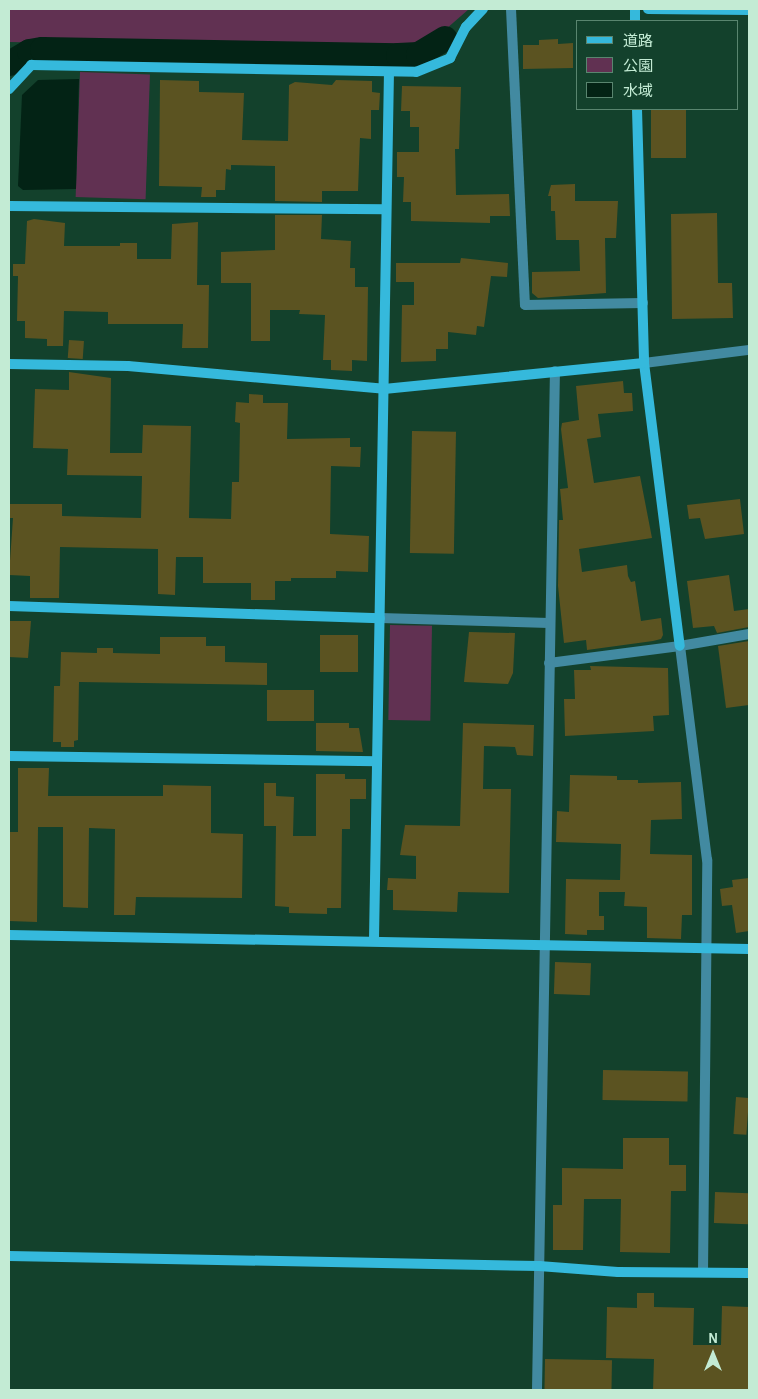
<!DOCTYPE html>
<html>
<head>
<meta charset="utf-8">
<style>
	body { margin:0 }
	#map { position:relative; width:758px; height:1399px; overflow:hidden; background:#13412c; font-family:"Alegreya Sans","Noto Sans JP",sans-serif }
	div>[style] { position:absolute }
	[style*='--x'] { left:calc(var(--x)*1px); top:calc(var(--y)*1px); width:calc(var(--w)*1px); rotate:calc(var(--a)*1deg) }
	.green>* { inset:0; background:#613152; transform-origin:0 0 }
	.water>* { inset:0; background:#032315 }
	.river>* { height:25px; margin:-12.5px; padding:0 12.5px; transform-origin:12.5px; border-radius:12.5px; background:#032315 }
	.building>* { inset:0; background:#5b5321; transform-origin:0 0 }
	.street>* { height:10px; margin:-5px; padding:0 5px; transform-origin:5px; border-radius:5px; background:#428aa1 }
	.secondary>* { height:10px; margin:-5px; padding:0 5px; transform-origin:5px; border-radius:5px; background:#35b9dc }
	span { translate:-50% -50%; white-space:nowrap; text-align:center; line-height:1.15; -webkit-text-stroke:4px #13412c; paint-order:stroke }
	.frame { position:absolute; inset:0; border:10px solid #c3ebd4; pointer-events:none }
	.legend { position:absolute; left:576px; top:20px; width:162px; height:90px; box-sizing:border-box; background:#13412c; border:1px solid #59856f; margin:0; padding:6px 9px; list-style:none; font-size:15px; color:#c3ebd4 }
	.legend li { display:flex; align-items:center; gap:10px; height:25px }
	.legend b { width:25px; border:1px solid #59856f }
	.north { position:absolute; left:688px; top:1329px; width:50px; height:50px; -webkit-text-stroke:4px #13412c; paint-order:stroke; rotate:0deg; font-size:14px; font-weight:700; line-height:20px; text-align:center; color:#c3ebd4 }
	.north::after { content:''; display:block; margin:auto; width:18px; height:22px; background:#c3ebd4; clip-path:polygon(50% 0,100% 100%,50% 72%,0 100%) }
</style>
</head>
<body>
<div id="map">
	<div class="green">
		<i style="clip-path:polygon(9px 9px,469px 9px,430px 43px,419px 49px,404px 49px,9px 42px)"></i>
		<i style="left:80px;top:72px;width:70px;height:125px;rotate:2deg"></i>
		<i style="left:390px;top:625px;width:42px;height:95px;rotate:1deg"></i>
	</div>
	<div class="water">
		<i style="clip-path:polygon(79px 79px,76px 189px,23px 190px,18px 186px,22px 95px,38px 80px)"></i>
	</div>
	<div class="river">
		<i style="--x:9;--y:63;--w:23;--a:-31"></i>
		<i style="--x:29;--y:51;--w:13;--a:-9"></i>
		<i style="--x:42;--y:49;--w:356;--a:1"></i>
		<i style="--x:398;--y:55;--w:20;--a:-3"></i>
		<i style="--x:418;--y:54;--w:31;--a:-31"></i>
	</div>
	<div class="building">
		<i style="clip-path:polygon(558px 39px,558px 44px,573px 43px,573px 68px,523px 69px,523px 45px,539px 45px,539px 40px)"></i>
		<i style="clip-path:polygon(160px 80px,199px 81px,199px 92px,244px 93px,242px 140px,288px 141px,289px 85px,295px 82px,332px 85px,336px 80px,372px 81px,372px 92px,380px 93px,379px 110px,371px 110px,371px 139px,360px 138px,358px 191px,322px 191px,322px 202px,275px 201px,275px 166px,231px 165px,231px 170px,226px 169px,225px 190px,216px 190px,216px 197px,201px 197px,202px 187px,159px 186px)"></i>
		<i style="clip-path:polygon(402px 86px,461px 87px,459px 149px,455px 149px,456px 195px,509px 194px,510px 216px,490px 216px,490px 223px,411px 221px,411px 202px,403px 202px,404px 177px,397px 177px,397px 152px,419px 152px,419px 127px,410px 127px,410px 111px,401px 111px)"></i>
		<i style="left:651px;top:109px;width:35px;height:49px"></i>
		<i style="clip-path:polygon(575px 184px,575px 201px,618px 201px,616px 238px,605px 238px,606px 293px,538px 298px,532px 293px,532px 272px,580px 271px,579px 240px,556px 240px,555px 211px,551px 211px,551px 196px,548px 196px,551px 185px)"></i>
		<i style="clip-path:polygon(717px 213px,718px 283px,732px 283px,733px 318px,672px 319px,671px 214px)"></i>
		<i style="clip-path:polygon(275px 215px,322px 215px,321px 239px,351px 241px,350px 268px,355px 268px,355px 287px,368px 287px,367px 361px,352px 360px,352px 371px,331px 370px,331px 360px,323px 360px,325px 315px,299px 314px,300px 310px,270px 310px,270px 341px,251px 341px,251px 283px,221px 283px,221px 252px,275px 250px)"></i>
		<i style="clip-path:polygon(34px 219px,65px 223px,64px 246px,120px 246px,120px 243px,137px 243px,137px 259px,171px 259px,172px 224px,198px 222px,197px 285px,209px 285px,208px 348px,182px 348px,183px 324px,108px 324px,108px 312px,64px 311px,63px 346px,47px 346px,47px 339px,25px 338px,25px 321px,17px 321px,18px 276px,13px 276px,13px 264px,25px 264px,27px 221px)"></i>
		<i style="clip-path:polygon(461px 258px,508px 263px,507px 277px,491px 276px,484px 327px,477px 326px,476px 335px,448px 332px,448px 349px,436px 349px,436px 361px,401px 362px,402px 305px,414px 305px,414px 282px,396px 282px,396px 263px,460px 263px)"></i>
		<i style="left:69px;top:340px;width:15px;height:18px;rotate:4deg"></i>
		<i style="clip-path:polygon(69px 372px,111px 378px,110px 453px,142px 453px,143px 425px,191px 426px,189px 518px,231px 519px,232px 482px,239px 482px,240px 423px,235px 422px,236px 402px,249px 403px,249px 394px,263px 395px,263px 403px,288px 403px,287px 439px,350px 438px,350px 447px,361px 447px,360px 467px,331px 466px,330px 534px,369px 536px,368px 572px,336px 571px,336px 578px,291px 578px,291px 581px,275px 581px,275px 600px,251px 600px,251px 583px,203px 583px,203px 557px,176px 557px,175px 595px,158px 594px,158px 549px,60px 547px,59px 598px,30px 598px,30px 576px,9px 575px,13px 518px,9px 518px,9px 504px,62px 504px,62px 516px,141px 518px,142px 476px,67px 475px,68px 449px,33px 448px,35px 389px,69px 390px)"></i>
		<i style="clip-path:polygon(623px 381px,624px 393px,632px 393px,633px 411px,598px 414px,601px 437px,587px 439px,594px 483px,640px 476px,652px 538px,579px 549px,582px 572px,627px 565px,628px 576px,631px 582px,635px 581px,641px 621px,661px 618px,663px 635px,661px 639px,653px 641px,587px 650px,586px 640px,564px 643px,558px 586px,559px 520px,563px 520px,560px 489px,568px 488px,561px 429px,562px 423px,579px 420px,576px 386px)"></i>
		<i style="left:412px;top:431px;width:44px;height:122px;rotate:1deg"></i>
		<i style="clip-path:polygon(740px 499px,744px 534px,705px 539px,700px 518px,689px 519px,687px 505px)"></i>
		<i style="clip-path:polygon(729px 575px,734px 611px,749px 609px,749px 627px,717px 633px,714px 626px,693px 628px,687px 581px)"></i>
		<i style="clip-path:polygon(9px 621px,31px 621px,28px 658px,9px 657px)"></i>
		<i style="clip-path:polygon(469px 632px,515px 633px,513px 673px,508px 684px,464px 682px)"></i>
		<i style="left:320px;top:635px;width:38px;height:37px"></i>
		<i style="clip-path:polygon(160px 637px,206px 637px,206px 646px,225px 646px,225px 662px,267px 663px,267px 685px,79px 682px,78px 740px,74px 741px,74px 747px,61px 747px,61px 742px,53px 742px,54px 686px,60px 686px,61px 652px,97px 653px,97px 648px,113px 648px,113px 653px,160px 654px)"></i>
		<i style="clip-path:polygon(749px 641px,749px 705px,726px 708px,718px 646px)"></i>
		<i style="clip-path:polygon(590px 666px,668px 668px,669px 715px,653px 716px,654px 731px,565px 736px,564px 699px,575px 699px,574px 670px,591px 670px)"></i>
		<i style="left:267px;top:690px;width:47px;height:31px"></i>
		<i style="clip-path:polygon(316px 723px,349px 723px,349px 728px,359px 728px,363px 752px,316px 751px)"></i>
		<i style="clip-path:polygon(463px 723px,534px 725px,533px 756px,517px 755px,515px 747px,484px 746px,483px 789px,511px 789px,509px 893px,458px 892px,457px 912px,393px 910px,393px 890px,387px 890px,388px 878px,416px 879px,416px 856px,400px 855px,405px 825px,460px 826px)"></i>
		<i style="clip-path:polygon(18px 768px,49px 768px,48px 796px,163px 796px,163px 785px,211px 786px,211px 833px,243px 834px,242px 898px,136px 897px,135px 915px,114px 915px,115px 829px,89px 828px,88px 908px,63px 907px,63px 827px,38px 827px,37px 922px,9px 921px,9px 832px,18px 832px)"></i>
		<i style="clip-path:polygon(316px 774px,345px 774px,345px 779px,366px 779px,366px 799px,350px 799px,350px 829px,342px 829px,341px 908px,327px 908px,327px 914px,289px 913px,289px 907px,275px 906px,276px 826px,264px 826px,264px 783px,276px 783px,276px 796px,294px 797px,293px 836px,316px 836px)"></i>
		<i style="clip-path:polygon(570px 775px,617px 776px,617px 780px,638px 780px,638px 783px,681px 782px,682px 819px,651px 820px,650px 854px,692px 855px,692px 915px,682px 915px,681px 939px,647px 938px,647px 907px,624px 906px,625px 892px,599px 892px,599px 916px,604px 916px,604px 930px,587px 930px,587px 935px,565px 934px,566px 879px,620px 880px,621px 844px,556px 842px,557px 811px,569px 812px)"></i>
		<i style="clip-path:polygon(749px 878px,749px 931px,736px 933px,732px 905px,722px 906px,720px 889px,733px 887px,732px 880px)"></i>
		<i style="left:555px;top:962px;width:36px;height:32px;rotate:2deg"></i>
		<i style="left:603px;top:1070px;width:85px;height:30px;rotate:1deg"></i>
		<i style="left:736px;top:1097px;width:13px;height:37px;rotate:4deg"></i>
		<i style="clip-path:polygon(623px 1138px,669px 1138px,669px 1165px,686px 1165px,686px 1191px,671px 1191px,670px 1253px,620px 1252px,621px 1199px,584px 1199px,583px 1250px,553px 1250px,553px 1205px,562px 1205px,562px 1168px,623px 1169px)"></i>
		<i style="left:715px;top:1192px;width:34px;height:31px;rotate:2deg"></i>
		<i style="clip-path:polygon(637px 1293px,654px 1293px,654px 1307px,694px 1308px,693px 1345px,721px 1345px,722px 1306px,749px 1307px,749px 1390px,653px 1390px,654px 1359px,606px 1358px,607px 1307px,637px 1308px)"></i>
		<i style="left:545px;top:1359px;width:67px;height:31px;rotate:1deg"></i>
	</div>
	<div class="street">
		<i style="--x:511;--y:9;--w:296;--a:87.3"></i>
		<i style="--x:525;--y:305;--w:118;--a:-1"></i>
		<i style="--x:644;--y:363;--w:106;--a:-7.1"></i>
		<i style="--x:380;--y:618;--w:169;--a:1.7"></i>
		<i style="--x:549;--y:663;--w:132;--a:-7.4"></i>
		<i style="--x:703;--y:1272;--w:412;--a:-89.4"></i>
		<i style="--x:707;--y:860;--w:216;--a:-97.2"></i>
		<i style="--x:680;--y:646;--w:70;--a:-9.9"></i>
		<i style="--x:537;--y:1390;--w:1019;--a:-88.99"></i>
	</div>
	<div class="secondary">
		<i style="--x:635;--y:9;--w:12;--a:90"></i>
		<i style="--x:648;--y:9;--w:101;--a:0.6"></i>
		<i style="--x:9;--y:89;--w:33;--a:-47"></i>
		<i style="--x:31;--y:65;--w:385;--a:1"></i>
		<i style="--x:416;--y:72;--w:37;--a:-22"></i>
		<i style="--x:450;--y:58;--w:35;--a:-63"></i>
		<i style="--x:466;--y:27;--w:25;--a:-47"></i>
		<i style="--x:637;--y:109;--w:254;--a:88.4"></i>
		<i style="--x:644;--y:363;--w:285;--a:82.8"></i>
		<i style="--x:9;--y:206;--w:377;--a:0.5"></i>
		<i style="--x:9;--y:364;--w:119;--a:1"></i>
		<i style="--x:128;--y:366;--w:257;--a:5.1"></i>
		<i style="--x:384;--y:389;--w:261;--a:-5.7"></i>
		<i style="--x:9;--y:606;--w:371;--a:1.9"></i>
		<i style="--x:9;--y:756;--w:368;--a:0.8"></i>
		<i style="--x:9;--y:935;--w:740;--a:1.08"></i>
		<i style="--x:374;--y:939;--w:866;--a:-89.01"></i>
		<i style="--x:9;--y:1256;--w:530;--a:1.08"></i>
		<i style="--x:539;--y:1266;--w:79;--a:4.3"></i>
		<i style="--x:618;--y:1272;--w:131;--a:0.4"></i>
	</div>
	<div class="frame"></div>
	<ul class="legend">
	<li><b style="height:6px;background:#35b9dc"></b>道路</li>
	<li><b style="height:14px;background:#613152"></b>公園</li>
	<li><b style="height:14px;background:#032315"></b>水域</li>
	</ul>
	<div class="north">N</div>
</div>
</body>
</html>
